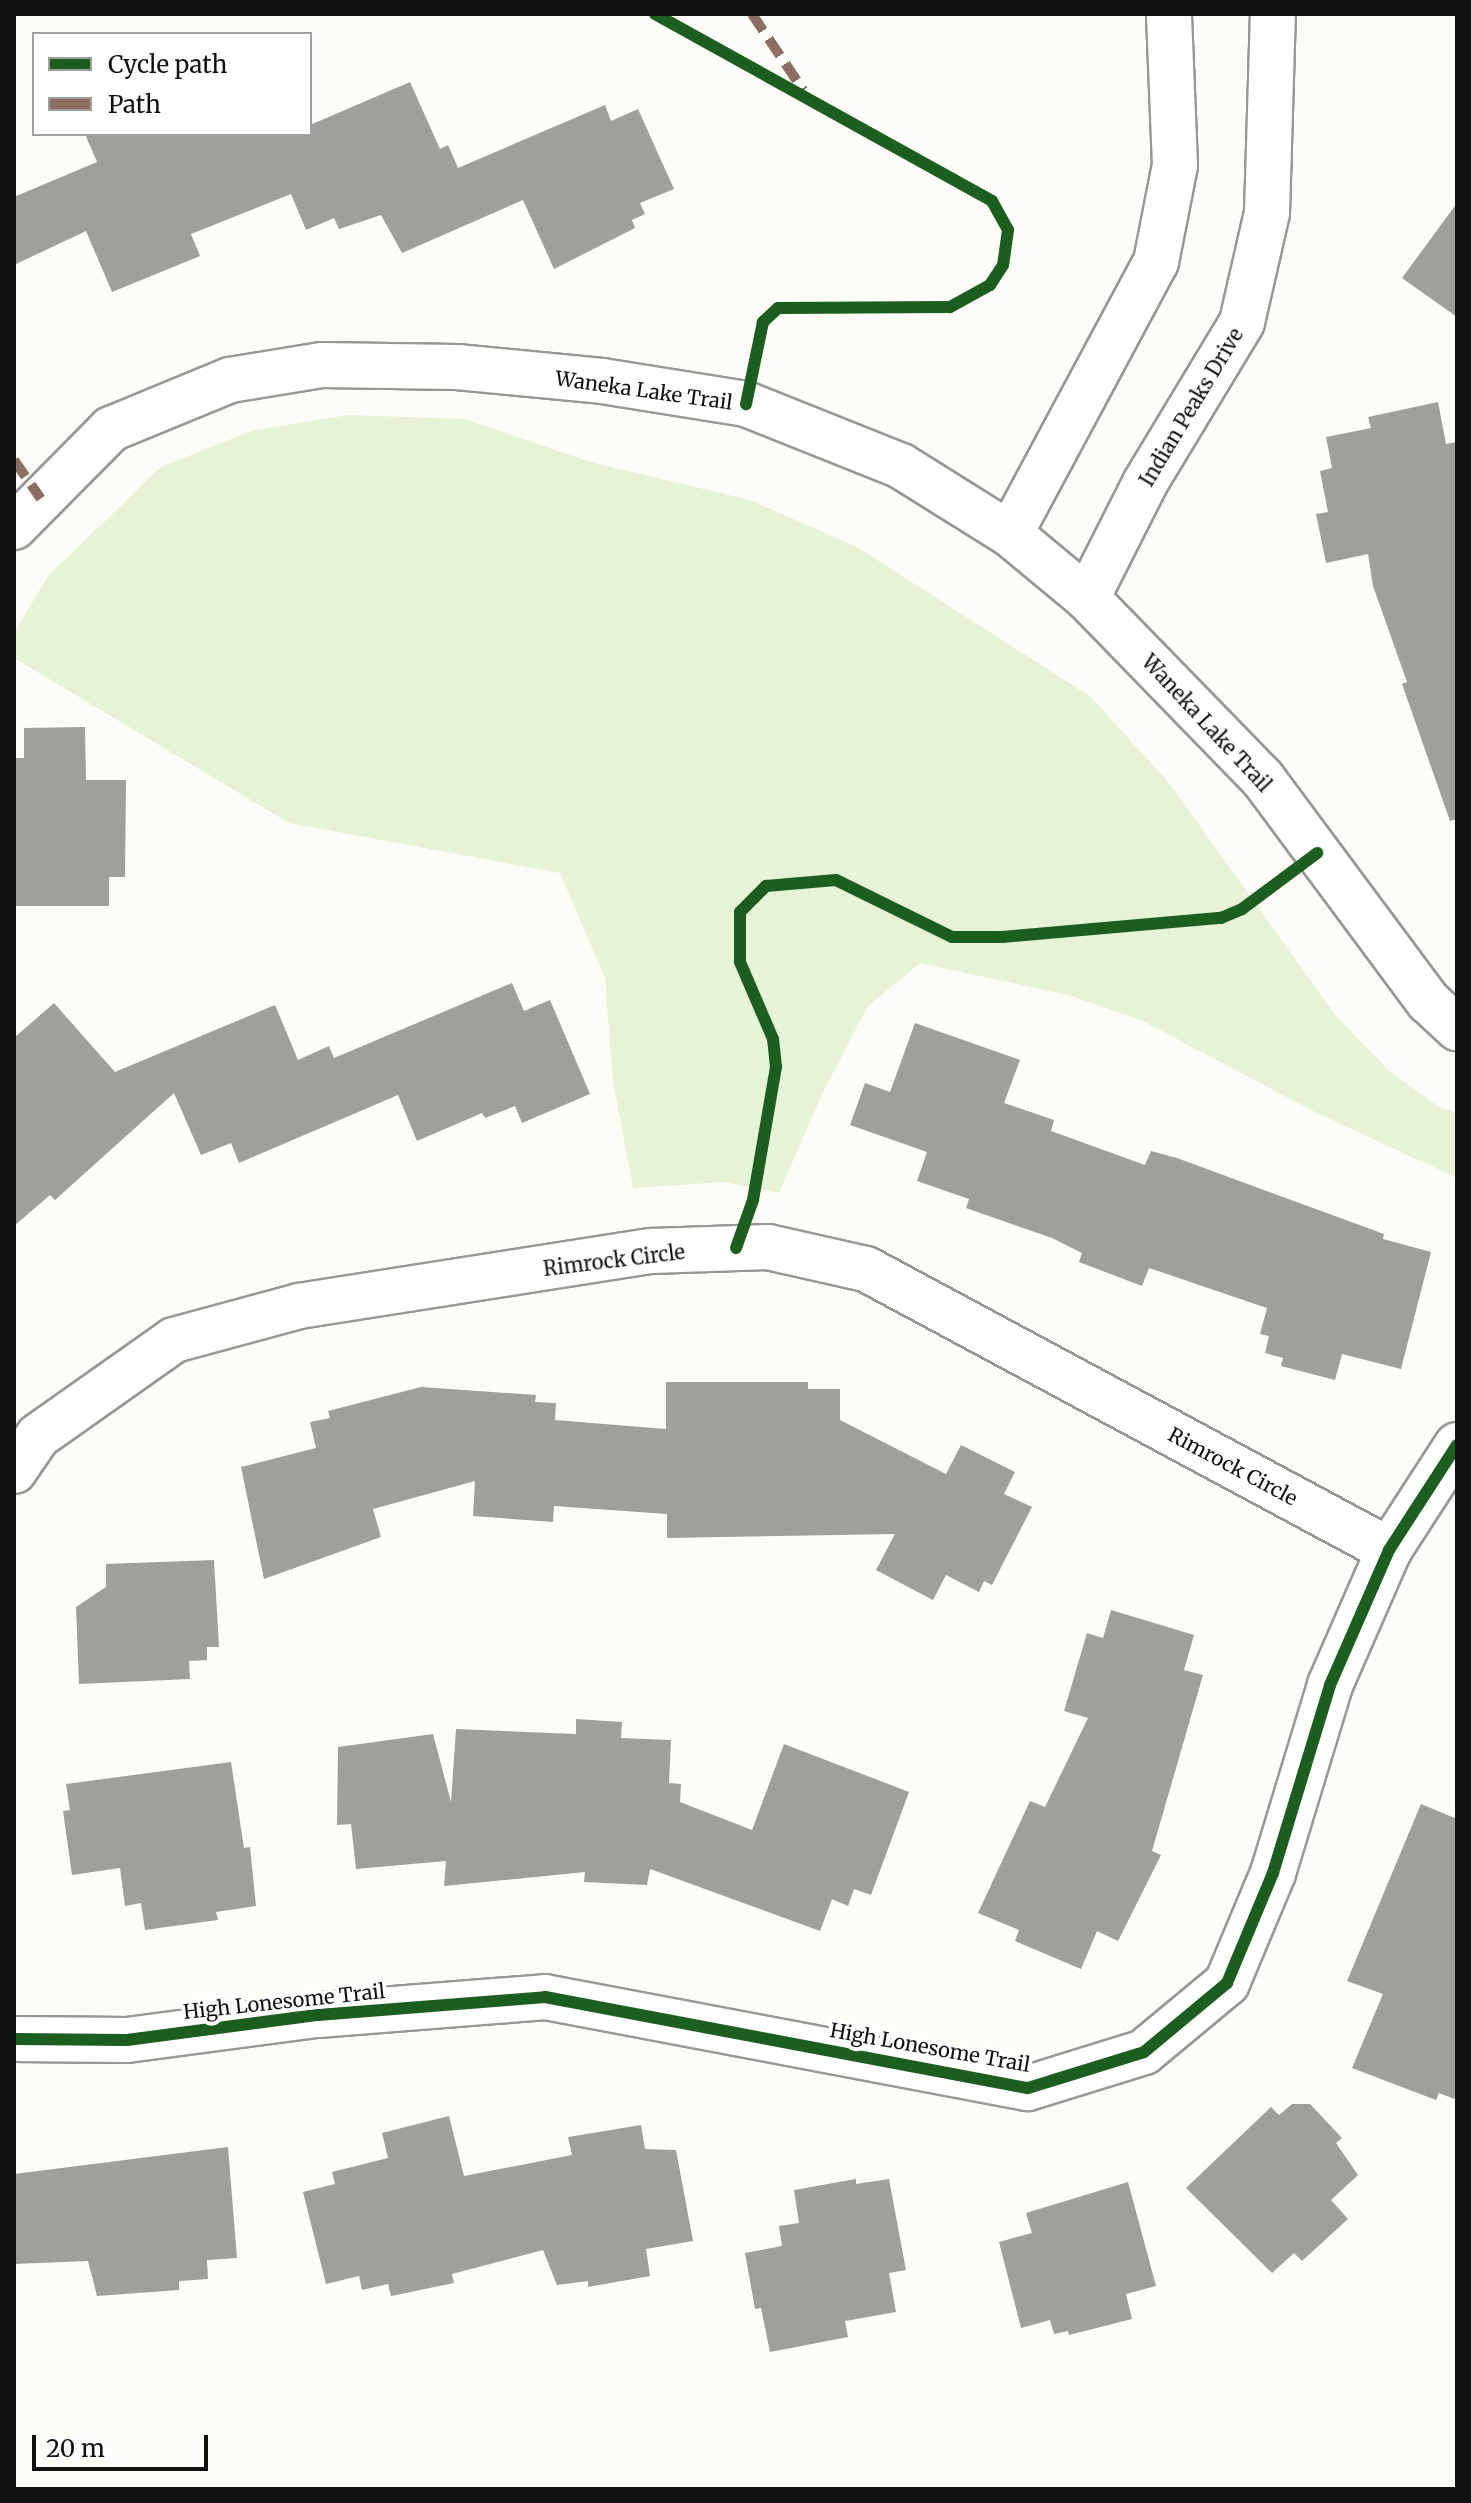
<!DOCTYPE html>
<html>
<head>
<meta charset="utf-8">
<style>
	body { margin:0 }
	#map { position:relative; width:1471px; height:2503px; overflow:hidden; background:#fdfcf7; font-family:Merriweather,serif }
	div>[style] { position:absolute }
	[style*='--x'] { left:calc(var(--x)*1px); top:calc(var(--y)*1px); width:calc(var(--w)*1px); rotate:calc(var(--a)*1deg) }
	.green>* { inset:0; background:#e7f3d7 }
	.building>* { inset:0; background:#a19f9c }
	.roads { filter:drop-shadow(2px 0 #979795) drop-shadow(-2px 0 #979795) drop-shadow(0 2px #979795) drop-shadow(0 -2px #979795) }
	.minor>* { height:44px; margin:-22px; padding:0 22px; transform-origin:22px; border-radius:22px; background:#fffffe }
	.quiet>* { height:10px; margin-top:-5px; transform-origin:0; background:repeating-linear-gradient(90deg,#8d6e63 0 20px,transparent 0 30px) }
	.cycleway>* { height:12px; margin:-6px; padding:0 6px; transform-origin:6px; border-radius:6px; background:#1b5e20 }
	span { translate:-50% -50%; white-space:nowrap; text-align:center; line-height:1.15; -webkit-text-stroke:8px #fff; paint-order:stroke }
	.street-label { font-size:20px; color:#111 }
	.frame { position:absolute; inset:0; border:16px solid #111; pointer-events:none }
	.legend { position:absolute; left:32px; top:32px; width:280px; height:104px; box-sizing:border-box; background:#fff; border:2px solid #a0a0a0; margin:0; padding:10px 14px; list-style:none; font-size:24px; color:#111 }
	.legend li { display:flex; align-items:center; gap:16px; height:40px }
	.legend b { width:40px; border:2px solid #a0a0a0 }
	.scale { position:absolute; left:32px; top:2435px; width:176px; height:36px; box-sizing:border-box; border:4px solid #111; border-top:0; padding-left:10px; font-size:24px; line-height:28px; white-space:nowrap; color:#111; -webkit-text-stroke:6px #fff; paint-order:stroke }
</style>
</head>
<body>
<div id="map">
	<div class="green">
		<i style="clip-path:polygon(348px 415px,464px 419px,594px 463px,750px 500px,857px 547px,1091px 697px,1169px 783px,1336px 1016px,1390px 1072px,1439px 1107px,1457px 1113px,1457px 1178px,1315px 1112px,1141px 1020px,1068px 995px,920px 963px,868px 1006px,822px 1094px,779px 1193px,725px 1182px,633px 1188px,613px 1081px,605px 978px,560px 873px,289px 823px,14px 658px,14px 633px,48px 576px,161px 467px,251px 431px)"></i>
	</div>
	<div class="building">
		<i style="clip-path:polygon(410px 82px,440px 149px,448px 145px,458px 168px,605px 105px,611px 121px,638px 109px,674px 189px,640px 203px,645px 214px,632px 220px,635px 228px,554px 269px,523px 200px,402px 253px,381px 215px,339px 229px,334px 218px,306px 230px,291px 194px,191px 234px,200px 256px,112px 292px,86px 231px,14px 265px,14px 197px,97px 162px,85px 134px,310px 134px,310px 125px)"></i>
		<i style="clip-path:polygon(1457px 203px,1457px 317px,1402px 278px)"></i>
		<i style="clip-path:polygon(1438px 402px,1446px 444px,1457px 442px,1457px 819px,1450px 821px,1402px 684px,1407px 682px,1373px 586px,1368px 554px,1326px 563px,1316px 514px,1328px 512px,1320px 471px,1332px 468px,1326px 437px,1371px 428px,1368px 417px)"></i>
		<i style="clip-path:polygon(85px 727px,86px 780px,126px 780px,125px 877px,109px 877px,109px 906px,14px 906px,14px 758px,24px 758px,24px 728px)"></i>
		<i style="clip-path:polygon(512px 983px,524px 1011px,550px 1000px,590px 1094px,522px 1123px,515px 1106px,485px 1118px,482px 1113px,417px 1141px,398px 1095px,239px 1163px,231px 1143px,201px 1155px,174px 1093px,55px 1200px,50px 1195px,14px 1226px,14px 1038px,54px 1003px,115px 1072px,275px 1005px,298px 1060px,329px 1046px,334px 1058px)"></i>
		<i style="clip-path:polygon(915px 1023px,1020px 1060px,1004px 1103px,1054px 1120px,1051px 1131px,1145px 1165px,1151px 1151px,1177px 1158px,1384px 1234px,1383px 1239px,1431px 1252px,1401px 1369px,1342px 1354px,1335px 1380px,1281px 1366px,1283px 1358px,1265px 1353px,1269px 1336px,1260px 1334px,1267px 1308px,1149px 1268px,1142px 1286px,1079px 1262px,1082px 1253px,1052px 1238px,966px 1208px,969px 1199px,917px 1181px,927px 1152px,850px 1125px,865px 1083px,890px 1092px)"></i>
		<i style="clip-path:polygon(666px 1382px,808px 1382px,808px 1389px,840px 1389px,840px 1420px,946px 1474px,961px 1445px,1015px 1472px,1004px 1494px,1032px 1507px,992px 1585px,984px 1581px,979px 1592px,946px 1575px,933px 1600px,876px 1570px,895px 1534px,667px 1538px,667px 1514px,554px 1506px,553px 1522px,473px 1516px,475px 1481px,373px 1509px,381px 1537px,264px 1579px,241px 1467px,316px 1448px,310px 1422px,330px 1418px,328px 1411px,421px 1387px,536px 1395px,535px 1402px,556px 1403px,555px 1420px,666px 1429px)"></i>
		<i style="clip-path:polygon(214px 1560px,219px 1647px,207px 1647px,207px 1660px,189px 1661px,190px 1679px,79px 1684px,76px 1607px,106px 1587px,106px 1564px)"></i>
		<i style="clip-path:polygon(1111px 1610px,1194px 1635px,1184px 1670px,1203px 1675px,1152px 1851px,1161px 1855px,1118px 1941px,1097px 1931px,1081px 1969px,1015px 1941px,1019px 1930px,978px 1913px,1030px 1801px,1045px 1807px,1088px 1718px,1064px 1711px,1087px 1633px,1103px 1638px)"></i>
		<i style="clip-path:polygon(576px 1719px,622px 1722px,621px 1738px,671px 1740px,669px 1783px,681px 1784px,680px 1802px,752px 1830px,784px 1744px,909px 1792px,871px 1895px,854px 1889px,848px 1906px,832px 1899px,820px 1931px,650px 1869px,647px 1885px,584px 1882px,585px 1872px,444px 1886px,446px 1861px,356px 1869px,351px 1824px,337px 1825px,338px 1747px,433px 1734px,451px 1802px,456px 1729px,576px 1734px)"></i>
		<i style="clip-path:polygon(231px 1762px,244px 1848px,250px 1847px,256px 1906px,216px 1912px,218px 1920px,145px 1930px,141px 1903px,125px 1906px,120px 1868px,72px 1875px,63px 1811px,70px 1810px,66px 1784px)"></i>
		<i style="clip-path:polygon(1421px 1804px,1457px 1819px,1457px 2100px,1439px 2093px,1436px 2100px,1352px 2068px,1383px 1994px,1347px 1981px)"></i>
		<i style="clip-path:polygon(1292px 2104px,1310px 2104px,1342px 2138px,1336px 2143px,1358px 2175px,1331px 2200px,1348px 2219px,1302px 2261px,1294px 2253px,1272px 2273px,1186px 2188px,1271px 2107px,1279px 2115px)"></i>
		<i style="clip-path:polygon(449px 2116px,464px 2176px,572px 2155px,568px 2137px,641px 2125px,645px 2149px,676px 2150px,693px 2241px,646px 2249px,650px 2276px,588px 2287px,588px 2281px,557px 2285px,543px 2250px,452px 2274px,454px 2283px,391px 2296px,388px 2284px,362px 2290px,359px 2276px,326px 2284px,303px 2192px,335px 2184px,332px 2172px,388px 2158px,382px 2133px)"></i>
		<i style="clip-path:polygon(228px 2147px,237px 2258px,207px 2260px,208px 2279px,179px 2281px,179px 2290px,97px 2296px,88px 2261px,14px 2264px,14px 2174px)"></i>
		<i style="clip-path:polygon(856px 2179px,856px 2184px,889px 2179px,906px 2270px,889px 2273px,896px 2312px,845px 2321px,848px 2337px,770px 2352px,761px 2308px,755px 2309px,745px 2253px,782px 2246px,779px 2226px,799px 2223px,794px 2190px)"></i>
		<i style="clip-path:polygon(1128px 2182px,1156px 2286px,1126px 2294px,1132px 2319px,1069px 2335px,1068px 2331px,1054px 2334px,1050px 2320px,1021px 2328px,999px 2242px,1032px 2233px,1026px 2213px)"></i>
	</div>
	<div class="roads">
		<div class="minor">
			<i style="--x:14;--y:527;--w:138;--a:-45.3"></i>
			<i style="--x:111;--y:429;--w:129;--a:-22.4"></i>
			<i style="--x:230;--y:380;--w:93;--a:-9.3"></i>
			<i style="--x:322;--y:365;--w:135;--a:0.8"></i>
			<i style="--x:457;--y:367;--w:146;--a:5.5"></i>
			<i style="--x:602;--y:381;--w:146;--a:9.1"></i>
			<i style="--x:746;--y:404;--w:167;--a:21.8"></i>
			<i style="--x:901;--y:466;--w:128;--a:32"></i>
			<i style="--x:1010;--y:534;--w:100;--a:39.7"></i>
			<i style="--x:1087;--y:598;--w:252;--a:45.8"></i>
			<i style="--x:1263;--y:779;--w:277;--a:53.4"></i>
			<i style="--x:1428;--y:1001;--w:40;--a:43"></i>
			<i style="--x:1010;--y:534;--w:309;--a:-61.8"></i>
			<i style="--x:1156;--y:262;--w:99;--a:-78.9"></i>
			<i style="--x:1175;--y:165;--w:151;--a:-92.3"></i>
			<i style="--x:1087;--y:598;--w:129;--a:-63.2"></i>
			<i style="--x:1145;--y:483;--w:188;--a:-58.9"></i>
			<i style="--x:1242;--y:322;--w:112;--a:-77.1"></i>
			<i style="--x:1267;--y:213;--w:199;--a:-88.3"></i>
			<i style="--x:14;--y:1471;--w:42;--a:-55.6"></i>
			<i style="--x:38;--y:1436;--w:166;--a:-35.2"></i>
			<i style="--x:174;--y:1340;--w:130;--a:-15.2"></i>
			<i style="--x:299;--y:1306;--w:357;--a:-8.9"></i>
			<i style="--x:652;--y:1251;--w:116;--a:-2"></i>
			<i style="--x:768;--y:1247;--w:100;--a:12.7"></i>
			<i style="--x:866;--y:1269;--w:594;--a:28.25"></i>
			<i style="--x:14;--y:2039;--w:113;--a:0.5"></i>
			<i style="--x:127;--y:2040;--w:193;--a:-7.5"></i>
			<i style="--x:318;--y:2015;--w:228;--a:-4.5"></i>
			<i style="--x:545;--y:1997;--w:491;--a:10.7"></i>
			<i style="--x:1028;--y:2088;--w:121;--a:-17.2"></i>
			<i style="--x:1144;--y:2052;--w:108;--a:-39.7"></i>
			<i style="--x:1227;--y:1983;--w:119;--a:-67.3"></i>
			<i style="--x:1273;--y:1873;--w:196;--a:-73.1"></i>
			<i style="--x:1330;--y:1685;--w:147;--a:-66.4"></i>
			<i style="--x:1389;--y:1550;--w:125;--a:-57.1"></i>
		</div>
	</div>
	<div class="quiet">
		<i style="--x:752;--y:14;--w:92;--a:56.1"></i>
		<i style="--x:14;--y:460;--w:47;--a:55.3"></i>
	</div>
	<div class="cycleway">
		<i style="--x:655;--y:14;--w:385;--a:29"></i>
		<i style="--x:992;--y:201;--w:33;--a:61"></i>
		<i style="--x:1008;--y:230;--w:35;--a:98"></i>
		<i style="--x:1003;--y:265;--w:24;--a:123"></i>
		<i style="--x:990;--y:285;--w:46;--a:151.2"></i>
		<i style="--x:950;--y:307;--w:172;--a:179.7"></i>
		<i style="--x:778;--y:308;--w:21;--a:137"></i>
		<i style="--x:763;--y:322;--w:84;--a:101.7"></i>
		<i style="--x:736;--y:1248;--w:51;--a:-70.5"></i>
		<i style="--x:753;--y:1200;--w:135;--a:-80.2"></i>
		<i style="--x:776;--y:1067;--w:28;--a:-96"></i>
		<i style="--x:773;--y:1039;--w:84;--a:-113.2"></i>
		<i style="--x:740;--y:962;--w:50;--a:-90"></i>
		<i style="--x:740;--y:912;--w:37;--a:-45"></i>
		<i style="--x:766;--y:886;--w:70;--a:-4.9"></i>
		<i style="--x:836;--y:880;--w:129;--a:26.2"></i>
		<i style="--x:952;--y:937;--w:50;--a:0"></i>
		<i style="--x:1002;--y:937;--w:220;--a:-5"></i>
		<i style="--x:1221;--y:918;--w:23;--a:-23"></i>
		<i style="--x:1242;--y:909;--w:94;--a:-36.7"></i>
		<i style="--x:14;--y:2039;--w:113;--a:0.5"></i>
		<i style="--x:127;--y:2040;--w:193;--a:-7.5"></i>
		<i style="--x:318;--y:2015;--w:228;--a:-4.5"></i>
		<i style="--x:545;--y:1997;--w:491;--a:10.7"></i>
		<i style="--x:1028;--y:2088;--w:121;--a:-17.2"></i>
		<i style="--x:1144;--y:2052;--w:108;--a:-39.7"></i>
		<i style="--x:1227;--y:1983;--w:119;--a:-67.3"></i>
		<i style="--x:1273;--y:1873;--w:196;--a:-73.1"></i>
		<i style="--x:1330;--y:1685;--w:147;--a:-66.4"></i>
		<i style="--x:1389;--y:1550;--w:125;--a:-57.1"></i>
	</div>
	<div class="street-label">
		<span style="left:644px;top:390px;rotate:8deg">Waneka Lake Trail</span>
		<span style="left:1191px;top:407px;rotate:-59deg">Indian Peaks Drive</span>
		<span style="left:1207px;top:723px;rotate:47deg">Waneka Lake Trail</span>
		<span style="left:614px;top:1260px;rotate:-7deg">Rimrock Circle</span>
		<span style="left:1233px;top:1466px;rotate:28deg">Rimrock Circle</span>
		<span style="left:284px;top:2001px;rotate:-6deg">High Lonesome Trail</span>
		<span style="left:930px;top:2047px;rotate:10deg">High Lonesome Trail</span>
	</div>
	<div class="frame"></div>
	<ul class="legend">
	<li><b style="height:10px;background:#1b5e20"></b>Cycle path</li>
	<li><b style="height:10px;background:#8d6e63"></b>Path</li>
	</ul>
	<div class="scale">20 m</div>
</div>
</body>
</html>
